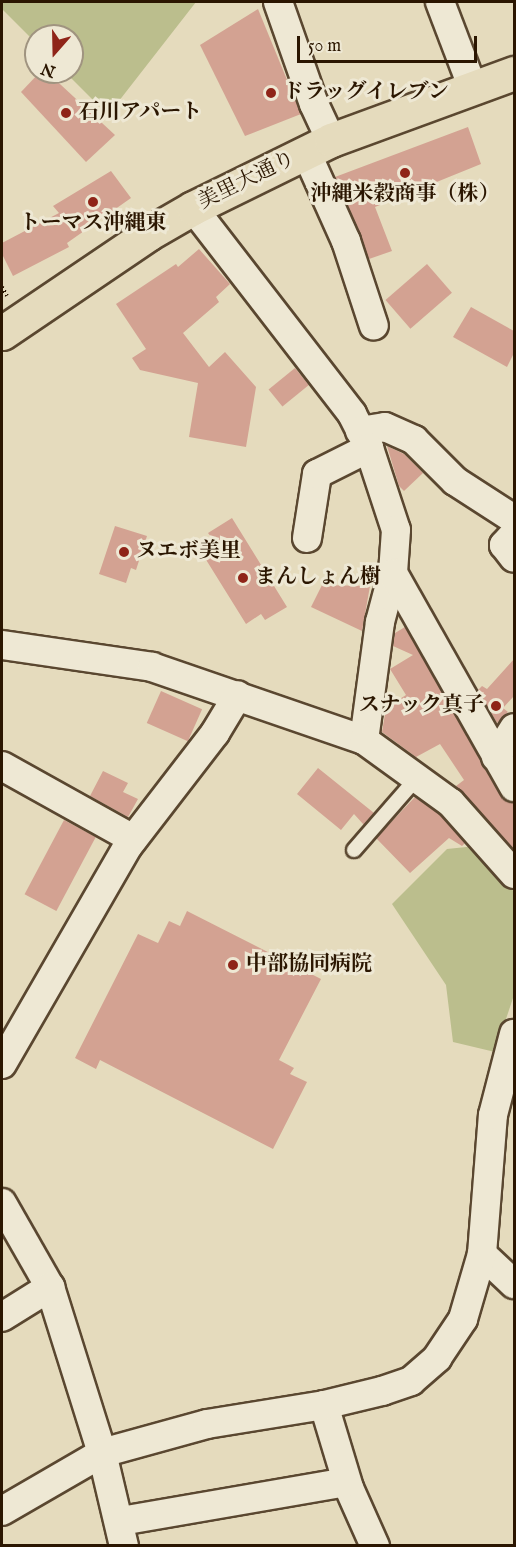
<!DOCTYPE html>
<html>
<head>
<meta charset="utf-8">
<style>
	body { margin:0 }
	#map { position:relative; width:516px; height:1547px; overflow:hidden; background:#e5dbbd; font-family:"IM FELL English","Noto Serif JP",serif }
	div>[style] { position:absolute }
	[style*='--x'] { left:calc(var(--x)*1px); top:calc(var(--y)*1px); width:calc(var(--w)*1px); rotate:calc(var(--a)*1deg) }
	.green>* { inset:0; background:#bbbe8d }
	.building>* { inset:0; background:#d3a292; transform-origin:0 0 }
	.path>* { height:4px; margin-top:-2px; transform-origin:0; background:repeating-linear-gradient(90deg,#2b1601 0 1.5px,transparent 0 4.5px) }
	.roads { filter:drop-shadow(2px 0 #5a4730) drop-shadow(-2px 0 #5a4730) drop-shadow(0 2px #5a4730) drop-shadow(0 -2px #5a4730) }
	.service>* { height:14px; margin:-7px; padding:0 7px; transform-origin:7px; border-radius:7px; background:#eee8d4 }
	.minor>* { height:28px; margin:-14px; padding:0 14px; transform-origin:14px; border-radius:14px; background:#eee8d4 }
	.primary>* { height:33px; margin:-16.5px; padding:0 16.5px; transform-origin:16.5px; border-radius:16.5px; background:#e5dbbd }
	.dots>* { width:16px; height:16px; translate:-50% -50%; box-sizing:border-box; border:3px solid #eee8d4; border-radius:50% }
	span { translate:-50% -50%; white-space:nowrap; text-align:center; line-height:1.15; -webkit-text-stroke:6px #eee8d4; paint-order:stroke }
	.poi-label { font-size:21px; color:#2b1601; font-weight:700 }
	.left { translate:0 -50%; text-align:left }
	.right { translate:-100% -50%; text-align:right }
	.street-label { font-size:21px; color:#2b1601 }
	.frame { position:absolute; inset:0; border:3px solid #2b1601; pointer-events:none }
	.north { position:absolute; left:24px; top:24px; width:60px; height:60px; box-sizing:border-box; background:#eee8d4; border:2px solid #a09480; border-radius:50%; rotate:200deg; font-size:16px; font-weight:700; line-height:24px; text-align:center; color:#2b1601 }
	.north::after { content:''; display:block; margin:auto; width:21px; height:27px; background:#8f2418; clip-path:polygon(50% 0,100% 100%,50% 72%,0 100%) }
	.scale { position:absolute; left:297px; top:36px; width:180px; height:27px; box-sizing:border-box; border:3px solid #2b1601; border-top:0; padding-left:8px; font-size:18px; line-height:21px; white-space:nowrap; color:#2b1601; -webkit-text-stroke:4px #eee8d4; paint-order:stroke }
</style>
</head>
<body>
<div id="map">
	<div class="green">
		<i style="clip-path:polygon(2px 2px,196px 2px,108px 115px,65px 72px,72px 72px,72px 36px,36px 36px,36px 43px,2px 9px)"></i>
		<i style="clip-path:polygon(476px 846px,514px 892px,514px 995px,495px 1052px,453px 1042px,446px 985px,392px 904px,447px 849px)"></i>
	</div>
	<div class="building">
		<i style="clip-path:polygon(258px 9px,301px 114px,245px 136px,200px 45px)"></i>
		<i style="clip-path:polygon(40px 72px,47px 72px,115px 135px,86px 162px,21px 92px)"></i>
		<i style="clip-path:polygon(468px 127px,481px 164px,375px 207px,392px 251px,369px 259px,335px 177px)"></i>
		<i style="clip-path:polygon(111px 171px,131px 198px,67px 243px,69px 247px,13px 276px,2px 254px,2px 243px,59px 213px,53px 206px)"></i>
		<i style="clip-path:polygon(199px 249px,230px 284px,216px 297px,219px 302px,183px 333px,209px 367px,225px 352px,256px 387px,246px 447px,189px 437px,198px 383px,140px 370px,132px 358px,146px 349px,116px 304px,176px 264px,178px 267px)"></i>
		<i style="left:427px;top:264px;width:38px;height:55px;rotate:49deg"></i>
		<i style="clip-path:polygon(471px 307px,514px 331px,514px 353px,507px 367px,453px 337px)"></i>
		<i style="left:295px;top:368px;width:22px;height:34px;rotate:51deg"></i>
		<i style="clip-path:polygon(387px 446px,404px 454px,423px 473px,404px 491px,399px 486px)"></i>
		<i style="clip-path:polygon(232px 518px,287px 607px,265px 620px,261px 614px,246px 624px,200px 550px,214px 541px,208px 533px)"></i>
		<i style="clip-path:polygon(115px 526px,147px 536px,136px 570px,131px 568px,126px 583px,99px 574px)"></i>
		<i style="clip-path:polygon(322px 585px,370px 586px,362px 631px,311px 607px)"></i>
		<i style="clip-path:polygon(405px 627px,500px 795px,514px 803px,514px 850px,456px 786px,464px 780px,440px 744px,416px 757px,382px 732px,386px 708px,406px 695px,390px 669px,413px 655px,393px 646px,395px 633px)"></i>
		<i style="clip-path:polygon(514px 659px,514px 696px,503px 708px,508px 712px,497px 723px,478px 690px,482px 686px,487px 689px)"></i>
		<i style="left:161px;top:691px;width:45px;height:35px;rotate:24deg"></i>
		<i style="clip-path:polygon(318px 768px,374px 813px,364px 825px,354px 814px,341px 830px,297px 794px)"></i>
		<i style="clip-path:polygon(103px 771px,128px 783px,123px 792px,138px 799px,128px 817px,90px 796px)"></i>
		<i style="clip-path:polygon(415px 797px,440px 815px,465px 843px,462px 846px,449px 838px,410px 873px,376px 838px)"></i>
		<i style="left:64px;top:820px;width:36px;height:84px;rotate:28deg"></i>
		<i style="clip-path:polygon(187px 911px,321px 979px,279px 1060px,294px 1068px,290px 1074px,307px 1082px,273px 1149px,100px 1060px,96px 1069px,75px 1058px,138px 934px,158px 943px,169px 921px,180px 926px)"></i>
	</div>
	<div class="path">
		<i style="--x:2;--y:287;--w:10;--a:61"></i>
	</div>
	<div class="roads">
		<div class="service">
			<i style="--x:354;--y:850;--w:94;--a:-48.9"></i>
		</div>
		<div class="minor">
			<i style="--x:278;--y:2;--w:108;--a:70.6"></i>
			<i style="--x:314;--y:104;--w:40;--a:65"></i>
			<i style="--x:440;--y:2;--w:90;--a:69.1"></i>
			<i style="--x:306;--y:152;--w:98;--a:65.8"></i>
			<i style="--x:346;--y:241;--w:89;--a:71.8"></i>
			<i style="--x:193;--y:208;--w:260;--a:52.3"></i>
			<i style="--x:352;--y:414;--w:38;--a:63"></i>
			<i style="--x:369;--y:448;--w:86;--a:71.8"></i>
			<i style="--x:396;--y:530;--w:43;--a:94"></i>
			<i style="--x:393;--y:573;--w:51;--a:104.9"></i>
			<i style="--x:380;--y:622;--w:119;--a:97.7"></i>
			<i style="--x:360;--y:431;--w:25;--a:-9"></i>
			<i style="--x:385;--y:427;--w:32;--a:24"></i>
			<i style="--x:414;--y:440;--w:58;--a:45"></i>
			<i style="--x:455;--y:481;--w:70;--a:32.8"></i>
			<i style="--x:514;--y:534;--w:15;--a:132"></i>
			<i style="--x:504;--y:545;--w:16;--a:52"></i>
			<i style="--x:307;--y:538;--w:65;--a:-81.1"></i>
			<i style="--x:317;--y:474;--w:58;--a:-26.6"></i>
			<i style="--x:393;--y:573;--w:246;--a:60.5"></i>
			<i style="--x:2;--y:645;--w:152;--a:8.3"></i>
			<i style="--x:152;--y:667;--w:224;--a:19"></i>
			<i style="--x:364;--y:740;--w:107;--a:35.9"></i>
			<i style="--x:451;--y:803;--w:95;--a:48.4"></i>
			<i style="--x:496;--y:757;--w:34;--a:-58"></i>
			<i style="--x:2;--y:766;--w:150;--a:29.1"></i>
			<i style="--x:2;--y:1064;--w:252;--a:-60"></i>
			<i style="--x:128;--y:846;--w:143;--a:-52.4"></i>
			<i style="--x:215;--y:733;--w:44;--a:-58.8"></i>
			<i style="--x:2;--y:1203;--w:97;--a:60.3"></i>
			<i style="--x:50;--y:1287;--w:174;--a:72.6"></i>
			<i style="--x:102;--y:1453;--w:96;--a:76.7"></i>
			<i style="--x:482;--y:1254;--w:44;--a:43.2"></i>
			<i style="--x:2;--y:1317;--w:57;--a:-32"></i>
			<i style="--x:324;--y:1405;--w:87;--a:73.2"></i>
			<i style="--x:349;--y:1488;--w:64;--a:65.9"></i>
			<i style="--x:2;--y:1511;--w:116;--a:-30.1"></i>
			<i style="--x:102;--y:1453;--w:109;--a:-15.4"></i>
			<i style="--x:207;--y:1424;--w:119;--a:-9.2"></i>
			<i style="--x:324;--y:1405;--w:60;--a:-13.6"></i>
			<i style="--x:382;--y:1391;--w:31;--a:-19"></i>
			<i style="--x:411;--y:1381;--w:35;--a:-41"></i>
			<i style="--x:437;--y:1358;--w:47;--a:-56.3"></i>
			<i style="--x:463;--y:1319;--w:68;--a:-73.7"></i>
			<i style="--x:482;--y:1254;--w:139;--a:-85.5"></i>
			<i style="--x:493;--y:1115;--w:84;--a:-75.5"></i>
			<i style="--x:121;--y:1521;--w:229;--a:-9.8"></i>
		</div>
		<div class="primary">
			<i style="--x:2;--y:333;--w:176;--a:-34.1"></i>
			<i style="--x:148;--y:234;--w:52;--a:-30"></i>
			<i style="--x:193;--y:208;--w:154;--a:-26.2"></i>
			<i style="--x:331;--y:140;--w:195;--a:-20.1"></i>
		</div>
	</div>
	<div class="dots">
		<i style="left:271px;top:93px;background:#8f2418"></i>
		<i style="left:66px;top:113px;background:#8f2418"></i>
		<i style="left:405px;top:173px;background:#8f2418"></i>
		<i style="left:93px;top:202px;background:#8f2418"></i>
		<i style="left:124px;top:552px;background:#8f2418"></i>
		<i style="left:243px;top:578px;background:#8f2418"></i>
		<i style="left:496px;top:706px;background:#8f2418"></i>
		<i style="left:233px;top:965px;background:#8f2418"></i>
	</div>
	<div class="poi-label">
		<span class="left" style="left:283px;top:93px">ドラッグイレブン</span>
		<span class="left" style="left:78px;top:113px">石川アパート</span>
		<span style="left:405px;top:195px">沖縄米穀商事（株）</span>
		<span style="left:93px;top:224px">トーマス沖縄東</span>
		<span class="left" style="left:136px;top:552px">ヌエボ美里</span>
		<span class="left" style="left:255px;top:578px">まんしょん樹</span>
		<span class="right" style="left:484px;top:706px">スナック真子</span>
		<span class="left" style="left:246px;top:965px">中部協同病院</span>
	</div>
	<div class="street-label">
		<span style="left:247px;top:181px;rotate:-26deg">美里大通り</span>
	</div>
	<div class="frame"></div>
	<div class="north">N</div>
	<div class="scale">50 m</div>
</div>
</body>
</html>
